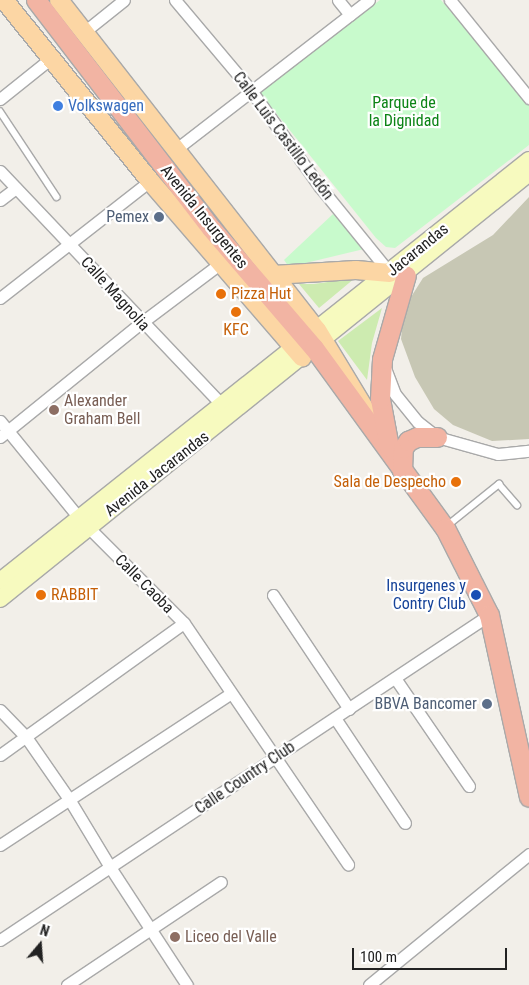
<!DOCTYPE html>
<html>
<head>
<meta charset="utf-8">
<style>
	body { margin:0 }
	#map { position:relative; width:529px; height:985px; overflow:hidden; background:#f2efe9; font-family:"Roboto Condensed",sans-serif }
	div>[style] { position:absolute }
	[style*='--x'] { left:calc(var(--x)*1px); top:calc(var(--y)*1px); width:calc(var(--w)*1px); rotate:calc(var(--a)*1deg) }
	.construction>* { inset:0; background:#c7c7b4 }
	.grass>* { inset:0; background:#cdebb0 }
	.park>* { inset:0; background:#c8facc }
	.roads { filter:drop-shadow(1px 0 #a9a9a9) drop-shadow(-1px 0 #a9a9a9) drop-shadow(0 1px #a9a9a9) drop-shadow(0 -1px #a9a9a9) }
	.service>* { height:5.5px; margin:-2.75px; padding:0 2.75px; transform-origin:2.75px; border-radius:2.75px; background:#fff }
	.minor>* { height:11px; margin:-5.5px; padding:0 5.5px; transform-origin:5.5px; border-radius:5.5px; background:#fff }
	.secondary>* { height:16px; margin:-8px; padding:0 8px; transform-origin:8px; border-radius:8px; background:#f7fabf }
	.primary>* { height:18px; margin:-9px; padding:0 9px; transform-origin:9px; border-radius:9px; background:#fcd6a4 }
	.trunk>* { height:19px; margin:-9.5px; padding:0 9.5px; transform-origin:9.5px; border-radius:9.5px; background:#f2b4a3 }
	.dots>* { width:14px; height:14px; translate:-50% -50%; box-sizing:border-box; border:2px solid #fff; border-radius:50% }
	span { translate:-50% -50%; white-space:nowrap; text-align:center; line-height:1.15; -webkit-text-stroke:4.5px #fff; paint-order:stroke }
	.park-label { font-size:16px; color:#0c8416 }
	.shop-label { font-size:16px; color:#366cbe }
	.left { translate:0 -50%; text-align:left }
	.street-label { font-size:16px; color:#222 }
	.service-label { font-size:16px; color:#4e5e75 }
	.right { translate:-100% -50%; text-align:right }
	.food-label { font-size:16px; color:#c56008 }
	.education-label { font-size:16px; color:#785e54 }
	.transit-label { font-size:16px; color:#164399 }
	.north { position:absolute; left:15px; top:920px; width:50px; height:50px; -webkit-text-stroke:4px #fff; paint-order:stroke; rotate:18deg; font-size:14px; font-weight:700; line-height:20px; text-align:center; color:#222 }
	.north::after { content:''; display:block; margin:auto; width:18px; height:22px; background:#222; clip-path:polygon(50% 0,100% 100%,50% 72%,0 100%) }
	.scale { position:absolute; left:352px; top:948px; width:155px; height:22px; box-sizing:border-box; border:2px solid #222; border-top:0; padding-left:6px; font-size:15px; line-height:18px; white-space:nowrap; color:#222; -webkit-text-stroke:4px #fff; paint-order:stroke }
</style>
</head>
<body>
<div id="map">
	<div class="construction">
		<i style="clip-path:polygon(529px 197px,529px 439px,492px 441px,453px 425px,434px 409px,415px 377px,401px 339px,404px 308px,423px 278px,493px 235px)"></i>
	</div>
	<div class="grass">
		<i style="clip-path:polygon(355px 278px,319px 308px,299px 284px,314px 284px)"></i>
		<i style="clip-path:polygon(382px 308px,372px 343px,367px 380px,338px 341px)"></i>
	</div>
	<div class="park">
		<i style="clip-path:polygon(380px 0,441px 0,529px 104px,529px 145px,395px 248px,386px 247px,376px 238px,260px 93px)"></i>
		<i style="clip-path:polygon(333px 214px,364px 249px,289px 267px,284px 260px)"></i>
	</div>
	<div class="roads">
		<div class="service">
			<i style="--x:0;--y:111;--w:103;--a:56.5"></i>
			<i style="--x:447;--y:526;--w:67;--a:-38.9"></i>
			<i style="--x:499;--y:484;--w:28;--a:49"></i>
		</div>
		<div class="minor">
			<i style="--x:175;--y:0;--w:116;--a:49.9"></i>
			<i style="--x:250;--y:89;--w:120;--a:54.5"></i>
			<i style="--x:320;--y:187;--w:111;--a:50.9"></i>
			<i style="--x:338;--y:0;--w:19;--a:51"></i>
			<i style="--x:450;--y:0;--w:126;--a:51.1"></i>
			<i style="--x:84;--y:32;--w:51;--a:-38.7"></i>
			<i style="--x:0;--y:99;--w:64;--a:-38.7"></i>
			<i style="--x:175;--y:150;--w:245;--a:-37.7"></i>
			<i style="--x:0;--y:171;--w:330;--a:46.5"></i>
			<i style="--x:0;--y:200;--w:20;--a:-37"></i>
			<i style="--x:0;--y:298;--w:190;--a:-38"></i>
			<i style="--x:385;--y:368;--w:28;--a:69"></i>
			<i style="--x:395;--y:394;--w:36;--a:51"></i>
			<i style="--x:418;--y:422;--w:24;--a:38"></i>
			<i style="--x:437;--y:437;--w:63;--a:15.6"></i>
			<i style="--x:498;--y:454;--w:31;--a:-6"></i>
			<i style="--x:0;--y:421;--w:125;--a:50.8"></i>
			<i style="--x:79;--y:518;--w:148;--a:45"></i>
			<i style="--x:184;--y:623;--w:292;--a:55.8"></i>
			<i style="--x:0;--y:437;--w:181;--a:-39"></i>
			<i style="--x:141;--y:323;--w:100;--a:-36.9"></i>
			<i style="--x:273;--y:595;--w:137;--a:56.3"></i>
			<i style="--x:395;--y:678;--w:131;--a:55.6"></i>
			<i style="--x:0;--y:710;--w:37;--a:46"></i>
			<i style="--x:26;--y:737;--w:75;--a:55.3"></i>
			<i style="--x:69;--y:799;--w:79;--a:58.9"></i>
			<i style="--x:110;--y:867;--w:141;--a:56.9"></i>
			<i style="--x:335;--y:718;--w:126;--a:56.3"></i>
			<i style="--x:0;--y:755;--w:226;--a:-35.7"></i>
			<i style="--x:0;--y:845;--w:275;--a:-33.3"></i>
			<i style="--x:0;--y:940;--w:587;--a:-33.61"></i>
			<i style="--x:67;--y:985;--w:185;--a:-33.8"></i>
			<i style="--x:369;--y:985;--w:207;--a:-39.3"></i>
		</div>
		<div class="secondary">
			<i style="--x:0;--y:581;--w:676;--a:-38.51"></i>
			<i style="--x:0;--y:599;--w:679;--a:-38.84"></i>
		</div>
		<div class="primary">
			<i style="--x:4;--y:0;--w:233;--a:51.1"></i>
			<i style="--x:150;--y:181;--w:233;--a:49.2"></i>
			<i style="--x:59;--y:0;--w:419;--a:52"></i>
			<i style="--x:317;--y:330;--w:95;--a:58.8"></i>
			<i style="--x:273;--y:275;--w:83;--a:-3.4"></i>
			<i style="--x:356;--y:270;--w:34;--a:5"></i>
		</div>
		<div class="trunk">
			<i style="--x:36;--y:0;--w:287;--a:52.5"></i>
			<i style="--x:211;--y:228;--w:158;--a:49.4"></i>
			<i style="--x:314;--y:348;--w:223;--a:54"></i>
			<i style="--x:445;--y:528;--w:97;--a:63.2"></i>
			<i style="--x:489;--y:615;--w:186;--a:77.6"></i>
			<i style="--x:389;--y:447;--w:49;--a:-100.6"></i>
			<i style="--x:380;--y:399;--w:40;--a:-87.1"></i>
			<i style="--x:382;--y:359;--w:87;--a:-74.1"></i>
			<i style="--x:402;--y:471;--w:23;--a:-88"></i>
			<i style="--x:403;--y:448;--w:9;--a:-54"></i>
			<i style="--x:408;--y:441;--w:10;--a:-24"></i>
			<i style="--x:417;--y:437;--w:20;--a:0"></i>
		</div>
	</div>
	<div class="dots">
		<i style="left:58px;top:106px;background:#3f7fe0"></i>
		<i style="left:159px;top:217px;background:#5c6f8a"></i>
		<i style="left:221px;top:294px;background:#e8710a"></i>
		<i style="left:236px;top:312px;background:#e8710a"></i>
		<i style="left:54px;top:410px;background:#8d6e63"></i>
		<i style="left:456px;top:482px;background:#e8710a"></i>
		<i style="left:41px;top:595px;background:#e8710a"></i>
		<i style="left:476px;top:595px;background:#1a4fb4"></i>
		<i style="left:487px;top:704px;background:#5c6f8a"></i>
		<i style="left:175px;top:937px;background:#8d6e63"></i>
	</div>
	<div class="park-label">
		<span style="left:404px;top:112px">Parque de<br>la Dignidad</span>
	</div>
	<div class="shop-label">
		<span class="left" style="left:68px;top:106px">Volkswagen</span>
	</div>
	<div class="street-label">
		<span style="left:283px;top:136px;rotate:53deg">Calle Luis Castillo Ledón</span>
		<span style="left:204px;top:217px;rotate:51deg">Avenida Insurgentes</span>
		<span style="left:418px;top:250px;rotate:-39deg">Jacarandas</span>
		<span style="left:115px;top:294px;rotate:48deg">Calle Magnolia</span>
		<span style="left:157px;top:474px;rotate:-38deg">Avenida Jacarandas</span>
		<span style="left:144px;top:584px;rotate:45deg">Calle Caoba</span>
		<span style="left:245px;top:778px;rotate:-34deg">Calle Country Club</span>
	</div>
	<div class="service-label">
		<span class="right" style="left:149px;top:217px">Pemex</span>
		<span class="right" style="left:477px;top:704px">BBVA Bancomer</span>
	</div>
	<div class="food-label">
		<span class="left" style="left:231px;top:294px">Pizza Hut</span>
		<span style="left:236px;top:330px">KFC</span>
		<span class="right" style="left:446px;top:482px">Sala de Despecho</span>
		<span class="left" style="left:51px;top:595px">RABBIT</span>
	</div>
	<div class="education-label">
		<span class="left" style="left:64px;top:410px">Alexander<br>Graham Bell</span>
		<span class="left" style="left:185px;top:937px">Liceo del Valle</span>
	</div>
	<div class="transit-label">
		<span class="right" style="left:466px;top:595px">Insurgenes y<br>Contry Club</span>
	</div>
	<div class="north">N</div>
	<div class="scale">100 m</div>
</div>
</body>
</html>
